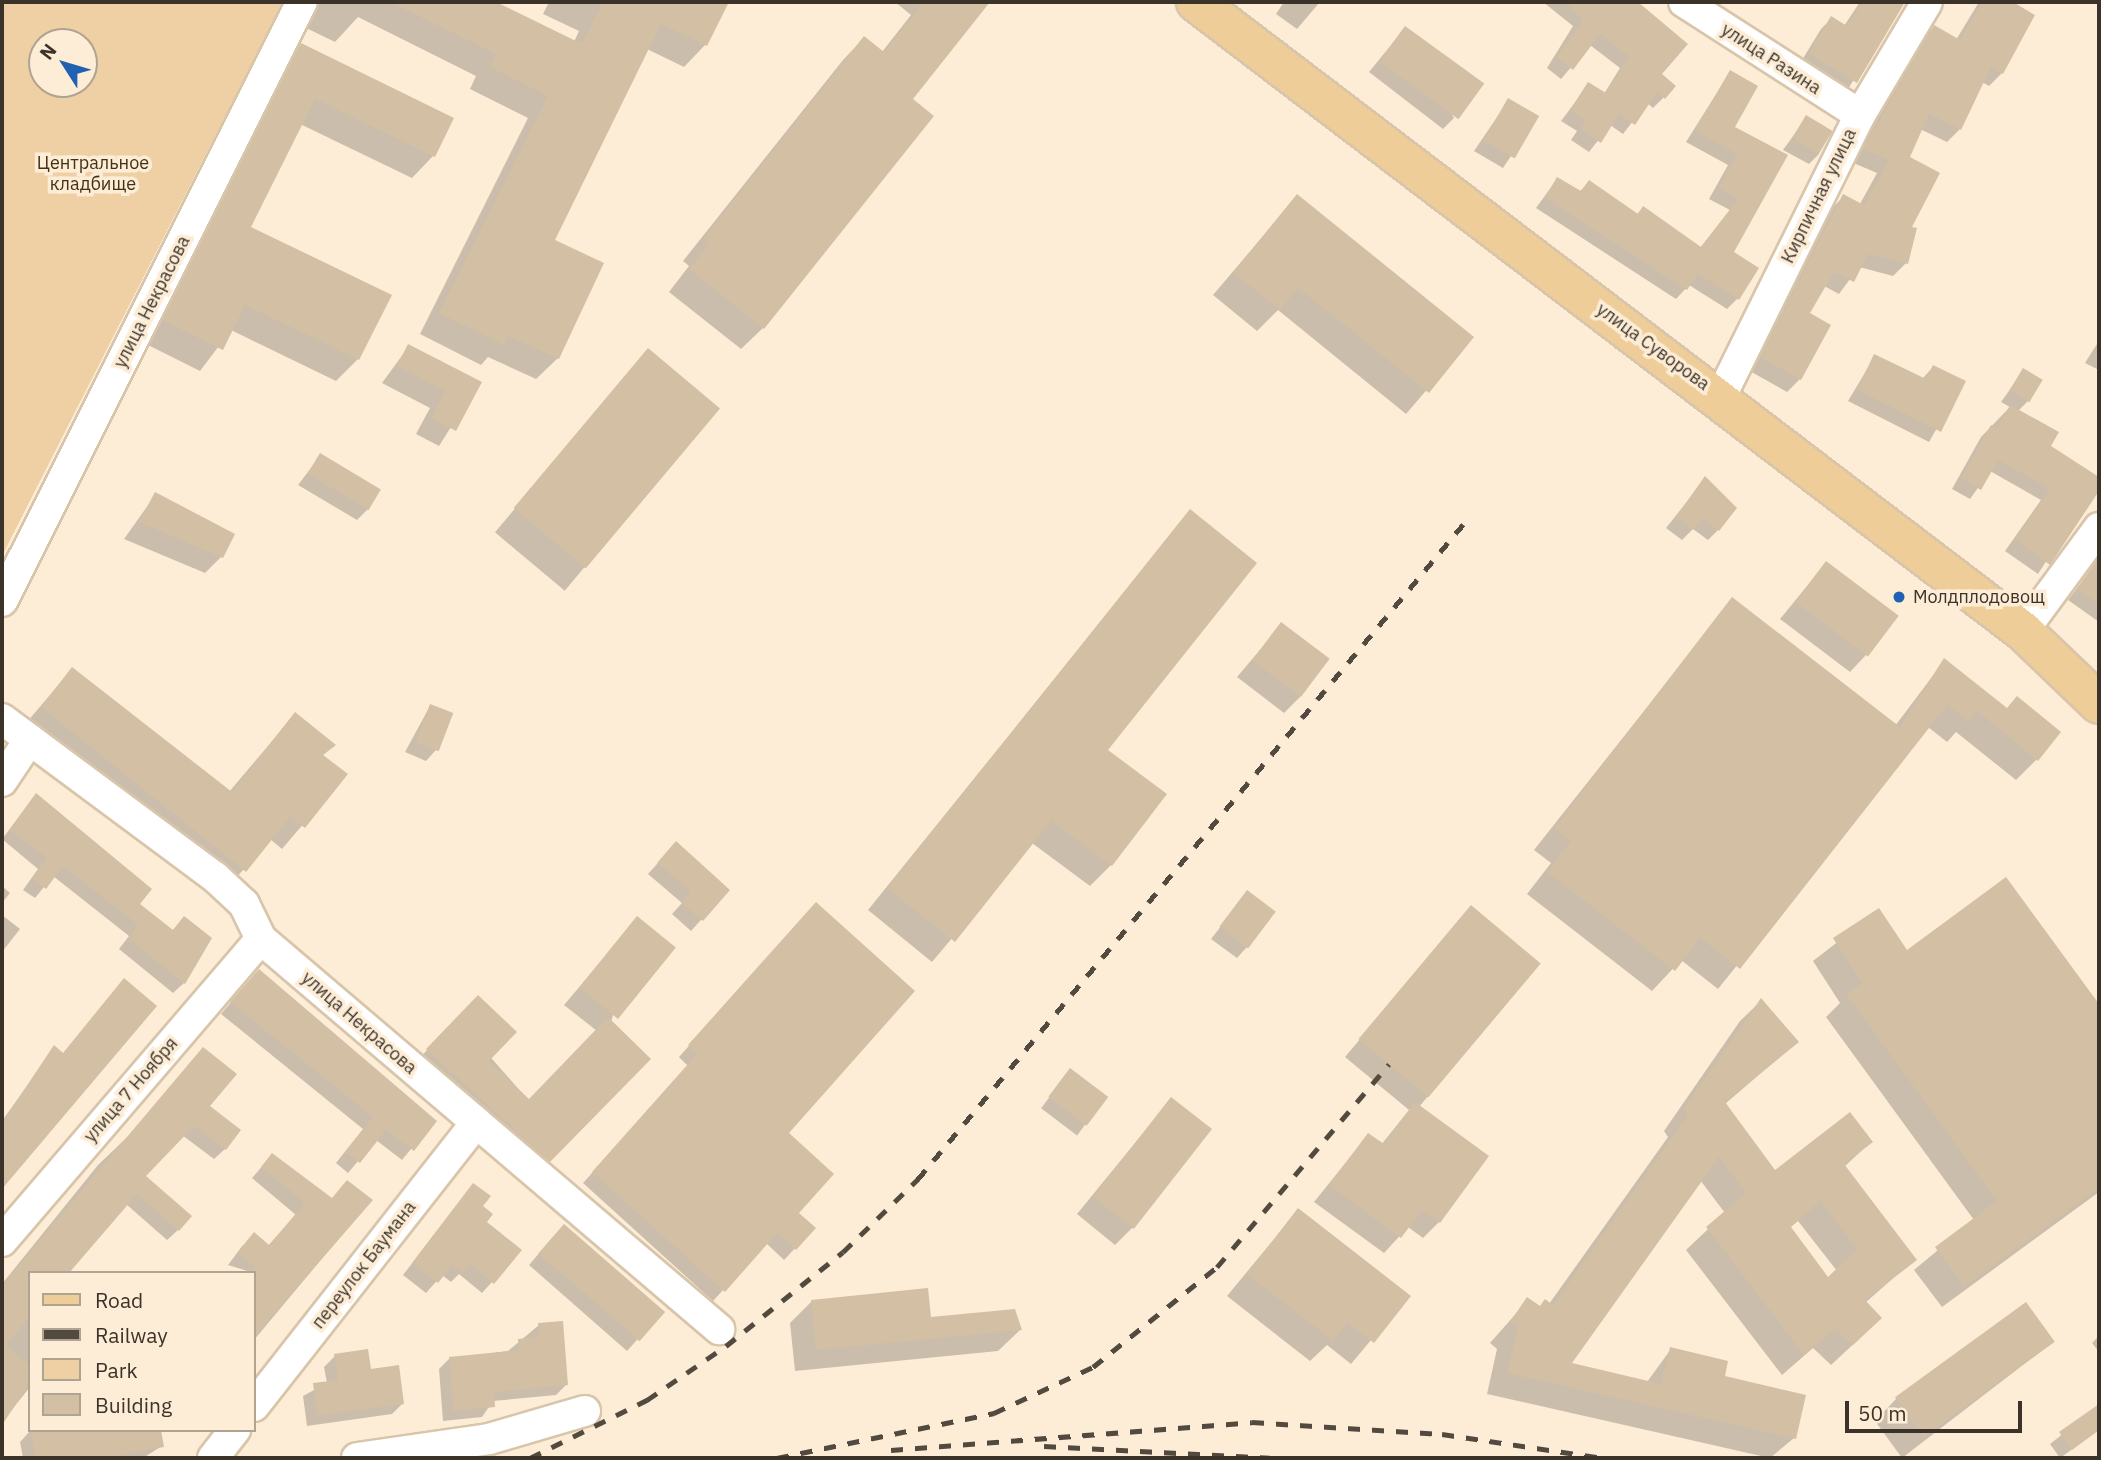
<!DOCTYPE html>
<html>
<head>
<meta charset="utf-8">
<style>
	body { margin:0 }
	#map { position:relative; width:2101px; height:1460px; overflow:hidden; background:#fdedd7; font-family:"IBM Plex Sans",sans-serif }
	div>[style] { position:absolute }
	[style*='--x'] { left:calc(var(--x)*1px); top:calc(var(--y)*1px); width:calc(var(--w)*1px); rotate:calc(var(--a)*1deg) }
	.green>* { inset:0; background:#efd0a4 }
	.shadow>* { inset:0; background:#0003; transform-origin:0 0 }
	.building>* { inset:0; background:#d2bfa4; transform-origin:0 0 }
	.roads { filter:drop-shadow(2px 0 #d8c5aa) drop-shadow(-2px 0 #d8c5aa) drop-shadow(0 2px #d8c5aa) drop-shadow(0 -2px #d8c5aa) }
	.minor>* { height:30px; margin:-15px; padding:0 15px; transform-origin:15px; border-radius:15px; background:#fff }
	.major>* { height:38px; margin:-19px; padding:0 19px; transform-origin:19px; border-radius:19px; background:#eecd98 }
	.rail>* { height:5px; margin-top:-2.5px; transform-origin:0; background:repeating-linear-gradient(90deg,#534a3f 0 12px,transparent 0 24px) }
	.dots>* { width:19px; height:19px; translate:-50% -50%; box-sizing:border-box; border:4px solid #fdedd7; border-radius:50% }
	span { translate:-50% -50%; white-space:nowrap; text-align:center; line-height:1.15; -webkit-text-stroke:7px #fdedd7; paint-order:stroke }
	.street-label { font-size:18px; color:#3b3329 }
	.park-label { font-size:18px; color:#433116 }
	.poi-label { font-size:18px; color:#3b3329 }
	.left { translate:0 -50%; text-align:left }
	.frame { position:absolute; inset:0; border:4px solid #3b3329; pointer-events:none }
	.legend { position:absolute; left:28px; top:1271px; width:228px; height:161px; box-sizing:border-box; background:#fdedd7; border:2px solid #afa391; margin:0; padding:9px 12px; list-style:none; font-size:21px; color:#3b3329 }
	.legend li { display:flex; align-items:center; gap:14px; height:35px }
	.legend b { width:35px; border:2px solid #afa391 }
	.north { position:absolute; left:28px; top:28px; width:70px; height:70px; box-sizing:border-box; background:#fdedd7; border:2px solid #afa391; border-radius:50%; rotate:307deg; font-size:19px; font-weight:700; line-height:28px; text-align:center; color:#3b3329 }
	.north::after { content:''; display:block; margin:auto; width:24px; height:32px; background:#2161b2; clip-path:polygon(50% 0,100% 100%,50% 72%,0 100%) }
	.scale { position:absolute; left:1845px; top:1401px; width:177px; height:32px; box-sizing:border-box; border:4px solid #3b3329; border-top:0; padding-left:9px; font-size:21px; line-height:24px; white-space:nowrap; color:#3b3329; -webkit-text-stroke:5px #fdedd7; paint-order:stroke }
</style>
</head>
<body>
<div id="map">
	<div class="green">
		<i style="clip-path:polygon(evenodd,2px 2px,283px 2px,2px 556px,2px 2px,42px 42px,84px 42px,84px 84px,42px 84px,42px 42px)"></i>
	</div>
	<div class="shadow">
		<i style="clip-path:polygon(311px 2px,492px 2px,574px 42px,579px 31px,543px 14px,549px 2px,727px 2px,705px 45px,684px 67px,647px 49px,553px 241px,558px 358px,536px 379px,488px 357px,481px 365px,420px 334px,528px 118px,470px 89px,476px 76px,358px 17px,335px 42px,300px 25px)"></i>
		<i style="clip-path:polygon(895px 2px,987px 2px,910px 99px,763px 328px,741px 349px,669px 292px,689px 266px,683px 261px,843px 60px,864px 38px,882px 52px,911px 15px)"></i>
		<i style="clip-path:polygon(1284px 2px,1320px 2px,1297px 29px,1276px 14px)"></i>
		<i style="clip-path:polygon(1543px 2px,1634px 2px,1685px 44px,1660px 74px,1674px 86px,1663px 98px,1653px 108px,1647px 103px,1623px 134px,1610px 125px,1589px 152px,1571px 140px,1577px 131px,1561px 121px,1589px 84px,1604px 94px,1620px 68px,1590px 45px,1561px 79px,1547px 68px,1573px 26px)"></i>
		<i style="clip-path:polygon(1860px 2px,1903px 2px,1846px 92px,1799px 65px,1821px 29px,1831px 19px,1844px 26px)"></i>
		<i style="clip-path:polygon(1979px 2px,2009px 2px,2032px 16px,2002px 73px,1989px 86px,1982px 82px,1960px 129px,1947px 142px,1920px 129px,1908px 157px,1906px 263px,1893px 276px,1859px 267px,1839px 294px,1824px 286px,1808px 314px,1800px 379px,1787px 392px,1748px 370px,1831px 209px,1844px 196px,1860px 204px,1877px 173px,1851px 162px,1921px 40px,1934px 27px,1956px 40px)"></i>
		<i style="clip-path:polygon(1405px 28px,1454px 118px,1443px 129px,1369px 72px)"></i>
		<i style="clip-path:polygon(302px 45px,452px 119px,433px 156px,412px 178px,300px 124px,249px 228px,358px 359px,336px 381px,231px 330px,200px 371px,142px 342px,280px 66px)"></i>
		<i style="clip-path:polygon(1730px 72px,1733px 127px,1785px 156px,1732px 253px,1737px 299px,1727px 309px,1689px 285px,1676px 299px,1536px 208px,1557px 179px,1579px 192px,1590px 182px,1636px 215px,1643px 208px,1700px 248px,1730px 210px,1709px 199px,1728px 165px,1686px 142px)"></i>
		<i style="clip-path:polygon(1506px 104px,1537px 117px,1503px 168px,1474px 151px)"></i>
		<i style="clip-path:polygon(1806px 118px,1819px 154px,1809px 164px,1783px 150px)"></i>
		<i style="clip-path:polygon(1297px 196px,1472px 337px,1406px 414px,1278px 310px,1257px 331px,1213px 295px)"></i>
		<i style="clip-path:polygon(2097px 344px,2099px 345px,2099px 370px,2085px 363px)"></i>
		<i style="clip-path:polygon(409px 346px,479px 383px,439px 446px,416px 434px,430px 408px,382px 383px)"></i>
		<i style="left:648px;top:350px;width:91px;height:238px;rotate:40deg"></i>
		<i style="clip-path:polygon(1875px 356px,1922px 379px,1933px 367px,1963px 382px,1929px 442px,1848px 401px)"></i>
		<i style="clip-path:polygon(2023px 371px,2028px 401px,2018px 411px,2049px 447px,2099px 479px,2038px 574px,2005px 551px,2041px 500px,1990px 471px,1970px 499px,1952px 489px,1981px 437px,2010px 407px,2001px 402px)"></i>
		<i style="clip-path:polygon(320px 456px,368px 509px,357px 520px,298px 485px)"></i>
		<i style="clip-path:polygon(1705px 479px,1718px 530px,1708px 540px,1693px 529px,1682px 540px,1666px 528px)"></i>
		<i style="clip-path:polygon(156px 494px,221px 557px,205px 573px,124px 539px)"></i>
		<i style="clip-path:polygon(1190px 511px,1105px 750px,1111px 865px,1090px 886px,1032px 843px,932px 962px,868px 910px)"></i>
		<i style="clip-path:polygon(2099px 559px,2099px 622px,2068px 600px)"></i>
		<i style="clip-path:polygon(1826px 563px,1866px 655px,1850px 672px,1780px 619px)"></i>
		<i style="clip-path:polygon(1732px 600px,1895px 726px,1944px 661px,2037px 759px,2016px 780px,1956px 732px,1947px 742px,1928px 727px,1718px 989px,1681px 960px,1652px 991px,1527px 894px,1551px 863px,1534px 850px)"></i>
		<i style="clip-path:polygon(1282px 624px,1300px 697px,1284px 713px,1237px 677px)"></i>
		<i style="clip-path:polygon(72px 669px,229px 792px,295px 714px,334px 745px,322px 756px,345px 775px,282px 849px,270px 839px,223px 893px,21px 729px)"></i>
		<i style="clip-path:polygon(430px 706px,436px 750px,426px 761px,405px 752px)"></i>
		<i style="clip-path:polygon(36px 796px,138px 904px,172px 931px,184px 918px,184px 983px,173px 993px,119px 949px,129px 936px,53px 876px,35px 898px,23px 890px,38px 869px,2px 839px)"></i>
		<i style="clip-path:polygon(666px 854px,727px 891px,691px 931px,672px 914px,682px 903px,648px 874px)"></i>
		<i style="clip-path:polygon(2006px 879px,2099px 1008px,2099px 1192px,1942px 1307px,1914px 1270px,1974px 1220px,1826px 1017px,1840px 1003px,1813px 961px,1879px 910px,1906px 952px)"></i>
		<i style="clip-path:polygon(2px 886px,10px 893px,2px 903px)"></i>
		<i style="clip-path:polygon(1247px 893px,1247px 947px,1237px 958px,1211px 939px)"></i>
		<i style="clip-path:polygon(1471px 907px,1539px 963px,1419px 1107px,1439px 1222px,1423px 1238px,1408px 1227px,1384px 1253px,1314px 1202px,1368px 1135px,1381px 1145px,1409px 1110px,1345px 1057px)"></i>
		<i style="clip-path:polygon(2px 915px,20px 929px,2px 952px)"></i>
		<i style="clip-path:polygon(806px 915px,786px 1133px,797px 1213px,814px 1228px,784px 1260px,766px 1243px,713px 1301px,583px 1183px,688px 1066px,679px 1057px)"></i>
		<i style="clip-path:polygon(637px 919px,611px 1023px,648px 1059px,527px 1183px,406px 1072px,457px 1019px,529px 1101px,597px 1031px,564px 1005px)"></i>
		<i style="clip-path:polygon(248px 982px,434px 1121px,402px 1160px,376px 1140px,348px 1173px,336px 1163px,363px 1129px,221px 1014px)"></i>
		<i style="clip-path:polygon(evenodd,1761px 1001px,1797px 1042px,1725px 1104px,1774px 1172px,1871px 1142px,1844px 1167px,1915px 1259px,1865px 1303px,1859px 1339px,1831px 1365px,1813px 1348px,1782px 1375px,1686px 1250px,1725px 1213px,1700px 1180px,1569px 1364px,1647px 1382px,1671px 1349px,1723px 1378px,1794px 1438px,1770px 1458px,1487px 1394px,1497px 1349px,1490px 1343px,1528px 1300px,1539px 1308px,1549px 1304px,1668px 1137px,1664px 1131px,1740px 1021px,1761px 1001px,1798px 1221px,1837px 1271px,1828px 1280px,1789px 1228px,1798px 1221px)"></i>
		<i style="clip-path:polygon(54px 1048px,68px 1102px,2px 1184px,2px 1121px)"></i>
		<i style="left:1070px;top:1070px;width:45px;height:48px;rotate:37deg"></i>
		<i style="clip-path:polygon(1171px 1099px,1132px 1228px,1115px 1245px,1077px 1214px)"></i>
		<i style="clip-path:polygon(207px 1106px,225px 1149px,214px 1159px,182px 1135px,143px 1176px,178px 1230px,167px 1240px,126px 1204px,30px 1273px,30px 1387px,2px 1422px,2px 1284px,98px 1165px,143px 1122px)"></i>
		<i style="clip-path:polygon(272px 1155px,331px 1200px,370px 1201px,254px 1340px,254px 1273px,228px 1265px,243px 1245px,268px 1246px,296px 1215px,252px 1178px)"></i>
		<i style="clip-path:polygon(473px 1185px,492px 1282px,482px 1293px,459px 1274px,451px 1282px,442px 1275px,426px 1293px,403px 1275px)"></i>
		<i style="clip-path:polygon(1298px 1210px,1408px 1296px,1351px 1364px,1327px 1345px,1310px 1361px,1227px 1296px)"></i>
		<i style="clip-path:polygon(553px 1237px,662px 1312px,627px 1351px,529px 1265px)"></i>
		<i style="clip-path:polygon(812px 1301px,929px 1319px,1020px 1330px,998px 1351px,795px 1371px,790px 1323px)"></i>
		<i style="clip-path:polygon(539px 1325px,566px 1385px,556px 1395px,493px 1401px,482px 1417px,443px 1421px,439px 1369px,449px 1359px,508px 1351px)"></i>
		<i style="clip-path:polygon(2099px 1336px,2099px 1352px,2092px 1343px)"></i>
		<i style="clip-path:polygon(2053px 1342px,1902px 1458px,1875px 1421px,1896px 1399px)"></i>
		<i style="clip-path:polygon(335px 1356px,370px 1371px,403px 1403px,392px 1414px,307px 1426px,303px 1396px,327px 1383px,324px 1367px)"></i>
		<i style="clip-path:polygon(2092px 1411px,2099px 1430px,2060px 1458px,2050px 1444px)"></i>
		<i style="clip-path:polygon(30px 1431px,162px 1446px,143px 1458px,23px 1458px,20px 1442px)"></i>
	</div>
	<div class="building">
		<i style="clip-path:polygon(390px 2px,496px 2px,582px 44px,603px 2px,729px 2px,707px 46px,661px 24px,555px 240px,604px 263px,559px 359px,508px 336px,504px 345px,439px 313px,548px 96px,490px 67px,496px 54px)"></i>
		<i style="clip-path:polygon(924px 2px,990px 2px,913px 99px,934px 116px,764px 329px,689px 269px,709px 244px,703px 239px,864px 36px,884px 52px)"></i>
		<i style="clip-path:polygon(1566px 2px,1638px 2px,1688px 44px,1662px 74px,1676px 86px,1665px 99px,1657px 92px,1635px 125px,1619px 114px,1601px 143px,1580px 129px,1586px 120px,1570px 110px,1588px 82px,1606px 93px,1629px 57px,1600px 34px,1573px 70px,1556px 57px,1583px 21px)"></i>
		<i style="clip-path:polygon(1862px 2px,1905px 2px,1857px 83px,1809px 54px,1831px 16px,1847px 26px)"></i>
		<i style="clip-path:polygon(1982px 2px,2013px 2px,2035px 15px,2003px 74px,1991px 67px,1961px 130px,1929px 114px,1910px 157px,1940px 173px,1912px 227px,1917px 228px,1908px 264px,1868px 254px,1854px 282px,1834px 272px,1810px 313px,1831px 325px,1801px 380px,1760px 357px,1843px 194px,1864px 205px,1889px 160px,1863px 149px,1934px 25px,1960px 40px)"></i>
		<i style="left:1405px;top:26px;width:98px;height:44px;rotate:36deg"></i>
		<i style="clip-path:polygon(301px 43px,454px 118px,435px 157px,315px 99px,251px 227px,392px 295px,359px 360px,245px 305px,223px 350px,162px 320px)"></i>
		<i style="clip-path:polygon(1730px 70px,1758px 86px,1735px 127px,1788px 155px,1734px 252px,1759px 268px,1739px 300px,1698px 274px,1687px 290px,1545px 198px,1557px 177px,1581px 191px,1589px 180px,1638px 214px,1643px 206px,1701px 247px,1738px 199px,1718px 188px,1737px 154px,1695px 131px)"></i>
		<i style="left:1508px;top:98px;width:36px;height:49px;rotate:30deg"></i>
		<i style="left:1806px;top:115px;width:31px;height:27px;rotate:31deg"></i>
		<i style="clip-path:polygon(1297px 194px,1474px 337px,1429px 393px,1298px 288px,1280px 310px,1233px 273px)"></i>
		<i style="clip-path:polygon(408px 344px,482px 382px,456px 431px,431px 418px,445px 391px,397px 366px)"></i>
		<i style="left:648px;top:348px;width:94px;height:209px;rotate:40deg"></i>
		<i style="clip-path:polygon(1874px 354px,1926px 379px,1933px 365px,1966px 381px,1941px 432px,1857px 390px)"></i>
		<i style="left:2023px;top:368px;width:23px;height:26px;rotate:31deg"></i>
		<i style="clip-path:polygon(2010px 405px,2059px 432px,2051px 446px,2099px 477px,2099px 491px,2050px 565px,2015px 539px,2050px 489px,1998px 460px,1981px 490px,1961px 478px,1991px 425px,1997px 428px)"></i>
		<i style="left:320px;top:453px;width:71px;height:24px;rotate:31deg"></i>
		<i style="clip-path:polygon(1705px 476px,1737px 508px,1719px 531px,1703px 518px,1694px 530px,1676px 517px)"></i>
		<i style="clip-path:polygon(155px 492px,235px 534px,223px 558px,139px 522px)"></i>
		<i style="clip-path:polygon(1190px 509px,1257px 563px,1108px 750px,1167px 794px,1112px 866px,1051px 821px,955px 942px,887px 888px)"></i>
		<i style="clip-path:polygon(2099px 557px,2099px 605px,2077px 589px)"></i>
		<i style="left:1826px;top:561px;width:91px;height:51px;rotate:37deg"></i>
		<i style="clip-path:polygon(1732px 597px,1900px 727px,1944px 658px,2007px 708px,2017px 696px,2061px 732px,2038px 761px,1977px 711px,1969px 722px,1947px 705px,1740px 969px,1700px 938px,1675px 971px,1547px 872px,1571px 841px,1554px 828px)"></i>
		<i style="left:1281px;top:622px;width:61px;height:48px;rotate:37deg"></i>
		<i style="clip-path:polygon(72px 667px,232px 792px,295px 712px,336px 745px,323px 755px,348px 774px,305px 828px,290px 817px,246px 872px,41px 707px)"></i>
		<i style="left:430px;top:704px;width:25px;height:41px;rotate:21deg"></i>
		<i style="clip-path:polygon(36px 793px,152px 889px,140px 904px,173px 930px,184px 916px,212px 938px,185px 984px,128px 938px,138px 925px,63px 866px,46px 889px,32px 878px,47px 858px,9px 830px)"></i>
		<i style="clip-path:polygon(676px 841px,730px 890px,703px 921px,681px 903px,691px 891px,657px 863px)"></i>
		<i style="clip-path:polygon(2006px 877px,2099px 1004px,2099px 1188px,1964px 1287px,1935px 1247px,1997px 1201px,1846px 994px,1862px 983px,1833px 938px,1879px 908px,1907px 950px)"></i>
		<i style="left:1247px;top:890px;width:36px;height:46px;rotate:37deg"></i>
		<i style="clip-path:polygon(816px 902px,915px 991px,789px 1133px,834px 1174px,799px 1213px,816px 1228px,796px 1250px,777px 1233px,725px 1292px,592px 1172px,697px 1054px,688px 1045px)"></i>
		<i style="left:1471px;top:905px;width:91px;height:175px;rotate:40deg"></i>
		<i style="left:637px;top:916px;width:50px;height:92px;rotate:39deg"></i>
		<i style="clip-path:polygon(259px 969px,437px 1121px,414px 1151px,386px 1130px,360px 1163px,345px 1152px,373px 1117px,230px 1002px)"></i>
		<i style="clip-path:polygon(124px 978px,157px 1006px,2px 1189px,2px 1123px,54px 1045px,63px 1053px)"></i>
		<i style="clip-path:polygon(478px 995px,517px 1032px,489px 1061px,529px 1099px,608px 1017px,651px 1059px,550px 1162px,426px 1049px)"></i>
		<i style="clip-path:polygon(evenodd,1761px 998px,1799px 1042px,1725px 1102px,1775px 1170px,1850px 1112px,1873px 1142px,1844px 1164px,1917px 1260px,1865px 1300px,1882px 1318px,1853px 1345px,1835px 1329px,1804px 1355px,1706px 1227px,1746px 1193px,1719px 1157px,1572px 1363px,1661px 1384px,1670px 1347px,1728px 1361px,1725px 1376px,1806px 1395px,1796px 1439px,1507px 1373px,1518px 1327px,1510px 1322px,1527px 1297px,1540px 1306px,1545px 1299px,1553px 1305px,1688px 1115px,1684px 1109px,1761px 998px,1820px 1201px,1857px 1249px,1828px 1277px,1791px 1227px,1820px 1201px)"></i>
		<i style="clip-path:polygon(203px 1047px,237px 1074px,210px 1106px,241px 1130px,226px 1150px,194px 1126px,146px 1176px,192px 1216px,179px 1231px,137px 1194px,69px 1273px,30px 1273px,30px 1316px,6px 1346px,30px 1365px,30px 1383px,2px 1425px,2px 1285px)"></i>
		<i style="left:1070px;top:1068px;width:48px;height:36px;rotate:37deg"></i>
		<i style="left:1171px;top:1097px;width:52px;height:127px;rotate:38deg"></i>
		<i style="clip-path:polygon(1415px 1102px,1489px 1156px,1440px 1223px,1422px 1210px,1401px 1238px,1329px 1185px,1368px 1133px,1384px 1144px)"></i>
		<i style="clip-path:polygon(272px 1153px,332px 1198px,347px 1180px,373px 1200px,254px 1337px,254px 1266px,237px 1253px,254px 1232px,269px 1245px,305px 1203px,261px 1167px)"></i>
		<i style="clip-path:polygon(473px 1183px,491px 1196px,483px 1206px,493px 1214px,487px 1222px,522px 1250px,494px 1284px,470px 1264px,463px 1273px,452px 1265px,438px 1283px,412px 1263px)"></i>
		<i style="clip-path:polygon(1298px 1208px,1411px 1296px,1374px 1343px,1347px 1323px,1333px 1341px,1247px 1274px)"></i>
		<i style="left:564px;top:1224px;width:134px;height:39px;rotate:41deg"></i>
		<i style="clip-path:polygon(928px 1288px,931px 1317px,1015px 1309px,1022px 1330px,816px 1350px,811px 1300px)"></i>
		<i style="left:2026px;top:1302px;width:49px;height:162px;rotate:54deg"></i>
		<i style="clip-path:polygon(563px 1321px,568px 1385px,494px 1392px,495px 1407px,453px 1411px,449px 1357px,519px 1350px,518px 1339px,539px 1337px,538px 1323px)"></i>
		<i style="clip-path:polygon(368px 1349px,371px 1369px,399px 1365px,404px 1404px,317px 1416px,313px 1383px,338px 1380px,334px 1354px)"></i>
		<i style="clip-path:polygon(2099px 1404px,2099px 1430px,2072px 1450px,2059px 1432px)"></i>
		<i style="clip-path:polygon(30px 1430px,161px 1430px,164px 1447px,103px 1458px,35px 1458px)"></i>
	</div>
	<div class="roads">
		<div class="minor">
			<i style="--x:1684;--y:2;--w:209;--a:32.7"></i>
			<i style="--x:1721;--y:396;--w:313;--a:-63.7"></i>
			<i style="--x:1860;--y:115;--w:131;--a:-59.3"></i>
			<i style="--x:2;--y:601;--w:670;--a:-63.4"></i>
			<i style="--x:2023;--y:631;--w:128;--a:-53.6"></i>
			<i style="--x:2;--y:719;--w:265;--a:36.6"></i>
			<i style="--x:215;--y:877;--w:40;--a:43"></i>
			<i style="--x:244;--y:904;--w:39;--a:64"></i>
			<i style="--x:261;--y:939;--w:602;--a:40.42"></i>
			<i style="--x:2;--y:781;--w:50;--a:-56.3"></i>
			<i style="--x:2;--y:1241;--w:398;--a:-49.4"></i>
			<i style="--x:254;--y:1406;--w:360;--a:-51.9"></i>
			<i style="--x:213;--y:1458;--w:36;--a:-52"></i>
			<i style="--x:357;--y:1458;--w:133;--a:-8.2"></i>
			<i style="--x:489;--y:1439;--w:100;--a:-16.3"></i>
		</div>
		<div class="major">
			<i style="--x:1196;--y:2;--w:1039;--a:37.26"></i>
			<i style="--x:2023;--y:631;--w:105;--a:43.8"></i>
		</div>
	</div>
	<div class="rail">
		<i style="--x:1044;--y:1446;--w:226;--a:3"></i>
		<i style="--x:891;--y:1450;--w:362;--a:-4.4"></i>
		<i style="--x:1252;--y:1422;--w:190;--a:3.6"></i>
		<i style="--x:1442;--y:1434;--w:163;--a:8.5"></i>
		<i style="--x:530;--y:1458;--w:131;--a:-26.4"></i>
		<i style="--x:647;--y:1400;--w:96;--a:-34.4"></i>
		<i style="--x:726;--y:1346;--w:150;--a:-38.8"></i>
		<i style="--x:843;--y:1252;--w:105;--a:-44.2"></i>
		<i style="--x:918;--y:1179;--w:856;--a:-50.21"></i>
		<i style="--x:777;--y:1458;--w:222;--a:-11.7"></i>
		<i style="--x:994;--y:1413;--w:109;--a:-24.9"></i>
		<i style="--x:1093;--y:1367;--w:159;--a:-38.9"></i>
		<i style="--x:1217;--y:1267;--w:266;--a:-49.7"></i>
	</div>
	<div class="dots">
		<i style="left:1899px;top:597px;background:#2161b2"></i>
	</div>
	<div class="street-label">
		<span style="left:1771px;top:59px;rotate:33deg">улица Разина</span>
		<span style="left:1819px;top:196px;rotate:-64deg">Кирпичная улица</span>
		<span style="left:152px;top:302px;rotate:-63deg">улица Некрасова</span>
		<span style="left:1653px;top:347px;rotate:36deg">улица Суворова</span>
		<span style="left:359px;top:1023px;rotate:41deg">улица Некрасова</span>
		<span style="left:131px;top:1090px;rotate:-49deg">улица 7 Ноября</span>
		<span style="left:364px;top:1265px;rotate:-52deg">переулок Баумана</span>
	</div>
	<div class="park-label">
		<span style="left:93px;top:174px">Центральное<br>кладбище</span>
	</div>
	<div class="poi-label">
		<span class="left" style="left:1913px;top:597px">Молдплодовощ</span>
	</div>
	<div class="frame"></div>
	<ul class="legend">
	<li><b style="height:9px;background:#eecd98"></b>Road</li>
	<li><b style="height:9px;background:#534a3f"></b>Railway</li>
	<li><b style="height:19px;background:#efd0a4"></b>Park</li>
	<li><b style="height:19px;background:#d2bfa4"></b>Building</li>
	</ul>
	<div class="north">N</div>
	<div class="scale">50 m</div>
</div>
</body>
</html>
